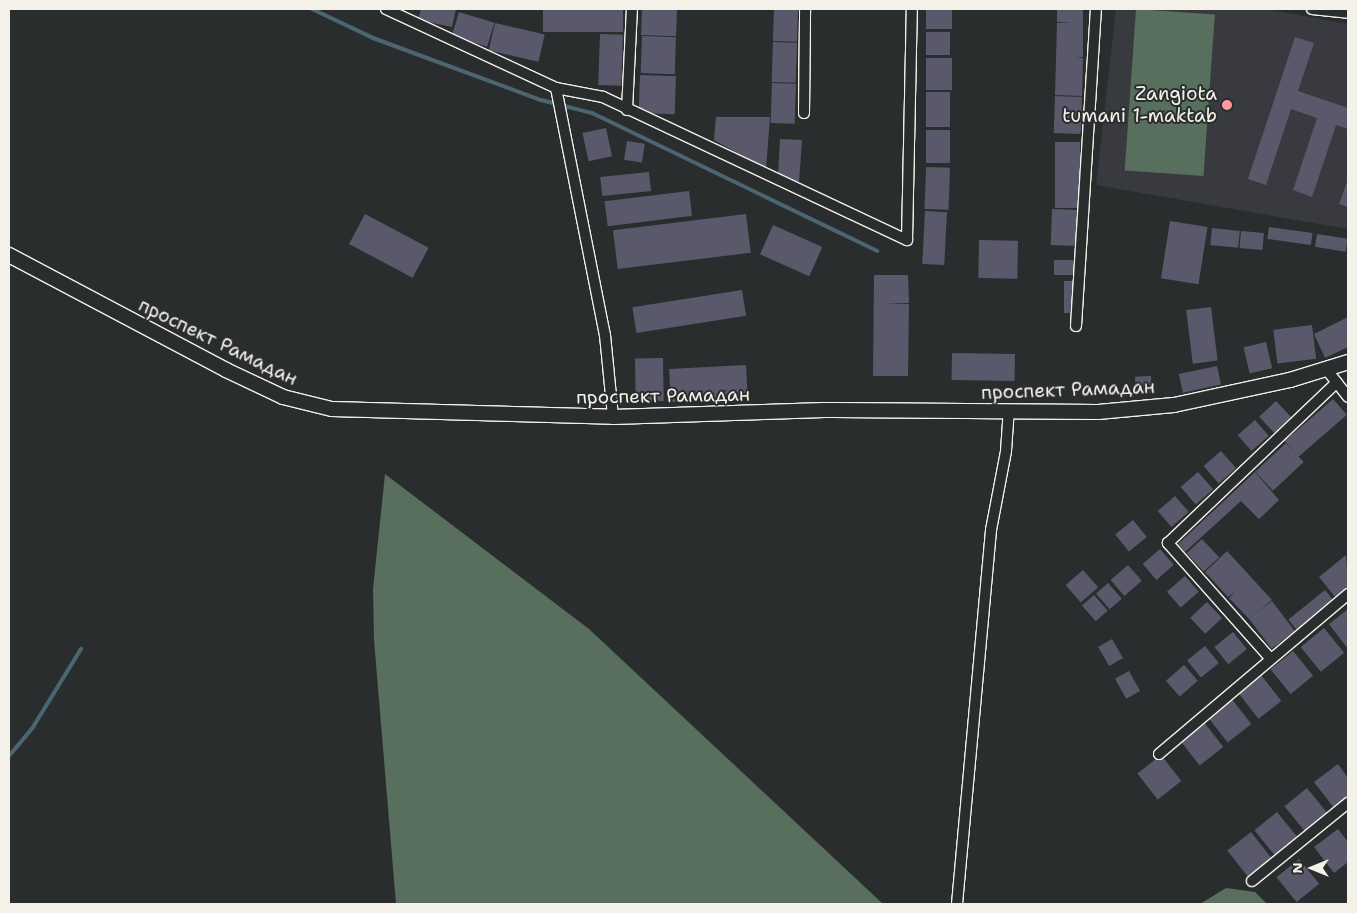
<!DOCTYPE html>
<html>
<head>
<meta charset="utf-8">
<style>
	body { margin:0 }
	#map { position:relative; width:1357px; height:913px; overflow:hidden; background:#2a2d2e; font-family:"Shantell Sans",sans-serif }
	div>[style] { position:absolute }
	[style*='--x'] { left:calc(var(--x)*1px); top:calc(var(--y)*1px); width:calc(var(--w)*1px); rotate:calc(var(--a)*1deg) }
	.built>* { inset:0; background:#383a40 }
	.green>* { inset:0; background:#576f5c; transform-origin:0 0 }
	.stream>* { height:4px; margin:-2px; padding:0 2px; transform-origin:2px; border-radius:2px; background:#4b6670 }
	.building>* { inset:0; background:#5a596b; transform-origin:0 0 }
	.roads { filter:drop-shadow(1px 0 #f4f1e8) drop-shadow(-1px 0 #f4f1e8) drop-shadow(0 1px #f4f1e8) drop-shadow(0 -1px #f4f1e8) }
	.minor>* { height:10px; margin:-5px; padding:0 5px; transform-origin:5px; border-radius:5px; background:#2a2d2e }
	.secondary>* { height:14px; margin:-7px; padding:0 7px; transform-origin:7px; border-radius:7px; background:#2a2d2e }
	.dots>* { width:14px; height:14px; translate:-50% -50%; box-sizing:border-box; border:2px solid #2a2d2e; border-radius:50% }
	span { translate:-50% -50%; white-space:nowrap; text-align:center; line-height:1.15; -webkit-text-stroke:4px #2a2d2e; paint-order:stroke }
	.poi-label { font-size:19px; color:#f4f1e8 }
	.right { translate:-100% -50%; text-align:right }
	.street-label { font-size:19px; color:#f4f1e8 }
	.frame { position:absolute; inset:0; border:10px solid #f4f1e8; pointer-events:none }
	.north { position:absolute; left:1287px; top:843px; width:50px; height:50px; -webkit-text-stroke:4px #2a2d2e; paint-order:stroke; rotate:270deg; font-size:14px; font-weight:700; line-height:20px; text-align:center; color:#f4f1e8 }
	.north::after { content:''; display:block; margin:auto; width:18px; height:22px; background:#f4f1e8; clip-path:polygon(50% 0,100% 100%,50% 72%,0 100%) }
</style>
</head>
<body>
<div id="map">
	<div class="built">
		<i style="clip-path:polygon(1116px 9px,1266px 9px,1348px 24px,1348px 229px,1096px 185px)"></i>
	</div>
	<div class="green">
		<i style="left:1136px;top:9px;width:79px;height:162px;rotate:4deg"></i>
		<i style="clip-path:polygon(385px 474px,589px 629px,883px 904px,396px 904px,374px 640px,373px 589px)"></i>
		<i style="clip-path:polygon(1226px 888px,1255px 892px,1267px 904px,1200px 904px)"></i>
	</div>
	<div class="stream">
		<i style="--x:312;--y:9;--w:68;--a:25.4"></i>
		<i style="--x:373;--y:38;--w:179;--a:20.3"></i>
		<i style="--x:541;--y:100;--w:53;--a:14.3"></i>
		<i style="--x:592;--y:113;--w:317;--a:25.8"></i>
		<i style="--x:9;--y:756;--w:38;--a:-50"></i>
		<i style="--x:33;--y:727;--w:92;--a:-58.4"></i>
	</div>
	<div class="building">
		<i style="clip-path:polygon(421px 9px,456px 9px,452px 27px,418px 20px)"></i>
		<i style="left:543px;top:9px;width:80px;height:23px"></i>
		<i style="left:642px;top:9px;width:35px;height:26px;rotate:2deg"></i>
		<i style="left:774px;top:9px;width:24px;height:32px;rotate:2deg"></i>
		<i style="left:926px;top:9px;width:26px;height:20px"></i>
		<i style="clip-path:polygon(1057px 9px,1083px 9px,1083px 57px,1076px 58px,1083px 58px,1082px 96px,1055px 95px,1057px 23px,1073px 23px,1057px 22px)"></i>
		<i style="left:459px;top:12px;width:37px;height:25px;rotate:17deg"></i>
		<i style="left:495px;top:23px;width:51px;height:28px;rotate:13deg"></i>
		<i style="left:926px;top:32px;width:24px;height:23px"></i>
		<i style="left:600px;top:34px;width:23px;height:51px;rotate:2deg"></i>
		<i style="left:642px;top:36px;width:34px;height:37px;rotate:2deg"></i>
		<i style="clip-path:polygon(1295px 37px,1314px 43px,1298px 91px,1348px 108px,1348px 129px,1336px 125px,1312px 197px,1293px 190px,1317px 118px,1291px 109px,1266px 185px,1248px 179px)"></i>
		<i style="left:773px;top:42px;width:24px;height:40px;rotate:2deg"></i>
		<i style="left:926px;top:58px;width:26px;height:32px"></i>
		<i style="left:640px;top:75px;width:36px;height:38px;rotate:2deg"></i>
		<i style="left:772px;top:83px;width:24px;height:40px;rotate:2deg"></i>
		<i style="left:926px;top:92px;width:24px;height:35px"></i>
		<i style="left:1055px;top:96px;width:27px;height:37px;rotate:2deg"></i>
		<i style="clip-path:polygon(716px 117px,770px 117px,766px 169px,714px 140px)"></i>
		<i style="left:606px;top:128px;width:29px;height:24px;rotate:78deg"></i>
		<i style="left:926px;top:130px;width:24px;height:33px"></i>
		<i style="clip-path:polygon(780px 139px,802px 140px,799px 182px,778px 176px)"></i>
		<i style="left:627px;top:141px;width:18px;height:19px;rotate:9deg"></i>
		<i style="left:1055px;top:142px;width:25px;height:66px"></i>
		<i style="left:926px;top:167px;width:24px;height:42px;rotate:2deg"></i>
		<i style="left:649px;top:172px;width:19px;height:49px;rotate:84deg"></i>
		<i style="clip-path:polygon(1348px 179px,1348px 207px,1339px 204px)"></i>
		<i style="left:689px;top:191px;width:25px;height:85px;rotate:83deg"></i>
		<i style="left:1052px;top:209px;width:26px;height:36px;rotate:2deg"></i>
		<i style="left:925px;top:211px;width:22px;height:53px;rotate:3deg"></i>
		<i style="left:365px;top:214px;width:72px;height:34px;rotate:28deg"></i>
		<i style="left:746px;top:214px;width:39px;height:134px;rotate:83deg"></i>
		<i style="left:1170px;top:221px;width:38px;height:58px;rotate:9deg"></i>
		<i style="left:773px;top:225px;width:54px;height:32px;rotate:24deg"></i>
		<i style="left:1269px;top:227px;width:44px;height:12px;rotate:8deg"></i>
		<i style="left:1212px;top:228px;width:28px;height:17px;rotate:6deg"></i>
		<i style="left:1241px;top:231px;width:23px;height:17px;rotate:5deg"></i>
		<i style="left:1317px;top:234px;width:31px;height:13px;rotate:9deg"></i>
		<i style="left:979px;top:240px;width:39px;height:38px;rotate:1deg"></i>
		<i style="left:1054px;top:260px;width:21px;height:15px"></i>
		<i style="clip-path:polygon(874px 275px,908px 275px,909px 303px,884px 303px,909px 304px,908px 376px,873px 376px)"></i>
		<i style="left:1064px;top:281px;width:11px;height:32px"></i>
		<i style="left:742px;top:290px;width:26px;height:111px;rotate:81deg"></i>
		<i style="left:1211px;top:307px;width:54px;height:25px;rotate:83deg"></i>
		<i style="clip-path:polygon(1348px 317px,1348px 347px,1325px 358px,1314px 334px)"></i>
		<i style="left:1312px;top:325px;width:34px;height:39px;rotate:83deg"></i>
		<i style="left:1266px;top:342px;width:27px;height:23px;rotate:77deg"></i>
		<i style="left:952px;top:353px;width:63px;height:27px;rotate:1deg"></i>
		<i style="left:663px;top:358px;width:43px;height:28px;rotate:89deg"></i>
		<i style="left:746px;top:365px;width:33px;height:77px;rotate:87deg"></i>
		<i style="left:1217px;top:366px;width:19px;height:39px;rotate:78deg"></i>
		<i style="left:1151px;top:376px;width:17px;height:16px;rotate:87deg"></i>
		<i style="left:1333px;top:399px;width:21px;height:64px;rotate:49deg"></i>
		<i style="left:1276px;top:401px;width:22px;height:23px;rotate:47deg"></i>
		<i style="left:1255px;top:420px;width:21px;height:23px;rotate:49deg"></i>
		<i style="left:1286px;top:443px;width:26px;height:42px;rotate:47deg"></i>
		<i style="left:1221px;top:451px;width:23px;height:23px;rotate:49deg"></i>
		<i style="left:1198px;top:472px;width:23px;height:23px;rotate:49deg"></i>
		<i style="clip-path:polygon(1255px 472px,1279px 500px,1259px 519px,1236px 496px,1241px 501px,1185px 552px,1178px 544px)"></i>
		<i style="left:1175px;top:496px;width:21px;height:23px;rotate:49deg"></i>
		<i style="left:1133px;top:520px;width:22px;height:23px;rotate:51deg"></i>
		<i style="left:1202px;top:539px;width:25px;height:21px;rotate:47deg"></i>
		<i style="left:1160px;top:549px;width:21px;height:23px;rotate:49deg"></i>
		<i style="clip-path:polygon(1227px 551px,1272px 600px,1249px 619px,1229px 598px,1236px 591px,1228px 597px,1205px 572px)"></i>
		<i style="clip-path:polygon(1346px 555px,1348px 588px,1336px 598px,1319px 577px)"></i>
		<i style="left:1128px;top:565px;width:21px;height:23px;rotate:49deg"></i>
		<i style="left:1083px;top:570px;width:23px;height:23px;rotate:49deg"></i>
		<i style="left:1185px;top:576px;width:21px;height:24px;rotate:49deg"></i>
		<i style="left:1108px;top:583px;width:21px;height:16px;rotate:49deg"></i>
		<i style="left:1325px;top:590px;width:13px;height:47px;rotate:51deg"></i>
		<i style="left:1094px;top:595px;width:21px;height:16px;rotate:49deg"></i>
		<i style="left:1272px;top:601px;width:38px;height:29px;rotate:53deg"></i>
		<i style="left:1207px;top:602px;width:22px;height:23px;rotate:47deg"></i>
		<i style="clip-path:polygon(1348px 609px,1348px 649px,1329px 624px)"></i>
		<i style="left:1324px;top:628px;width:32px;height:30px;rotate:51deg"></i>
		<i style="left:1233px;top:632px;width:22px;height:24px;rotate:51deg"></i>
		<i style="left:1112px;top:639px;width:22px;height:16px;rotate:60deg"></i>
		<i style="left:1205px;top:646px;width:22px;height:23px;rotate:51deg"></i>
		<i style="left:1293px;top:651px;width:32px;height:29px;rotate:51deg"></i>
		<i style="left:1184px;top:665px;width:21px;height:24px;rotate:49deg"></i>
		<i style="left:1129px;top:671px;width:23px;height:16px;rotate:61deg"></i>
		<i style="left:1261px;top:675px;width:33px;height:29px;rotate:52deg"></i>
		<i style="left:1231px;top:698px;width:33px;height:30px;rotate:52deg"></i>
		<i style="left:1203px;top:721px;width:33px;height:30px;rotate:52deg"></i>
		<i style="left:1161px;top:755px;width:33px;height:30px;rotate:52deg"></i>
		<i style="clip-path:polygon(1338px 764px,1348px 778px,1348px 797px,1334px 808px,1314px 782px)"></i>
		<i style="left:1307px;top:788px;width:32px;height:29px;rotate:51deg"></i>
		<i style="left:1277px;top:812px;width:32px;height:29px;rotate:51deg"></i>
		<i style="clip-path:polygon(1338px 829px,1348px 842px,1348px 862px,1334px 873px,1314px 847px)"></i>
		<i style="left:1251px;top:832px;width:33px;height:30px;rotate:52deg"></i>
		<i style="left:1299px;top:859px;width:32px;height:29px;rotate:51deg"></i>
	</div>
	<div class="roads">
		<div class="minor">
			<i style="--x:386;--y:9;--w:187;--a:24.9"></i>
			<i style="--x:556;--y:88;--w:48;--a:10.8"></i>
			<i style="--x:603;--y:97;--w:336;--a:25.2"></i>
			<i style="--x:907;--y:240;--w:231;--a:-88.8"></i>
			<i style="--x:1312;--y:9;--w:36;--a:6"></i>
			<i style="--x:556;--y:88;--w:252;--a:78.8"></i>
			<i style="--x:605;--y:335;--w:82;--a:84.4"></i>
			<i style="--x:627;--y:110;--w:101;--a:-87.2"></i>
			<i style="--x:804;--y:113;--w:104;--a:-89.4"></i>
			<i style="--x:1076;--y:326;--w:318;--a:-86.4"></i>
			<i style="--x:1327;--y:370;--w:34;--a:52"></i>
			<i style="--x:1270;--y:658;--w:154;--a:-131.6"></i>
			<i style="--x:1168;--y:543;--w:233;--a:-43.6"></i>
			<i style="--x:1159;--y:754;--w:248;--a:-40.2"></i>
			<i style="--x:1252;--y:881;--w:124;--a:-39.1"></i>
			<i style="--x:957;--y:904;--w:376;--a:-84.8"></i>
			<i style="--x:991;--y:530;--w:80;--a:-79.2"></i>
			<i style="--x:1006;--y:451;--w:39;--a:-86"></i>
		</div>
		<div class="secondary">
			<i style="--x:9;--y:255;--w:246;--a:27.9"></i>
			<i style="--x:226;--y:370;--w:63;--a:25.3"></i>
			<i style="--x:283;--y:397;--w:50;--a:13.8"></i>
			<i style="--x:332;--y:409;--w:281;--a:1.6"></i>
			<i style="--x:613;--y:417;--w:211;--a:-1.9"></i>
			<i style="--x:824;--y:410;--w:274;--a:0.4"></i>
			<i style="--x:1098;--y:412;--w:76;--a:-5.3"></i>
			<i style="--x:1174;--y:405;--w:119;--a:-12.2"></i>
			<i style="--x:1290;--y:380;--w:61;--a:-17.2"></i>
		</div>
	</div>
	<div class="dots">
		<i style="left:1227px;top:105px;background:#ff9aa2"></i>
	</div>
	<div class="poi-label">
		<span class="right" style="left:1217px;top:105px">Zangiota<br>tumani 1-maktab</span>
	</div>
	<div class="street-label">
		<span style="left:218px;top:342px;rotate:26deg">проспект Рамадан</span>
		<span style="left:1068px;top:390px;rotate:-2deg">проспект Рамадан</span>
		<span style="left:663px;top:396px;rotate:-1deg">проспект Рамадан</span>
	</div>
	<div class="frame"></div>
	<div class="north">N</div>
</div>
</body>
</html>
